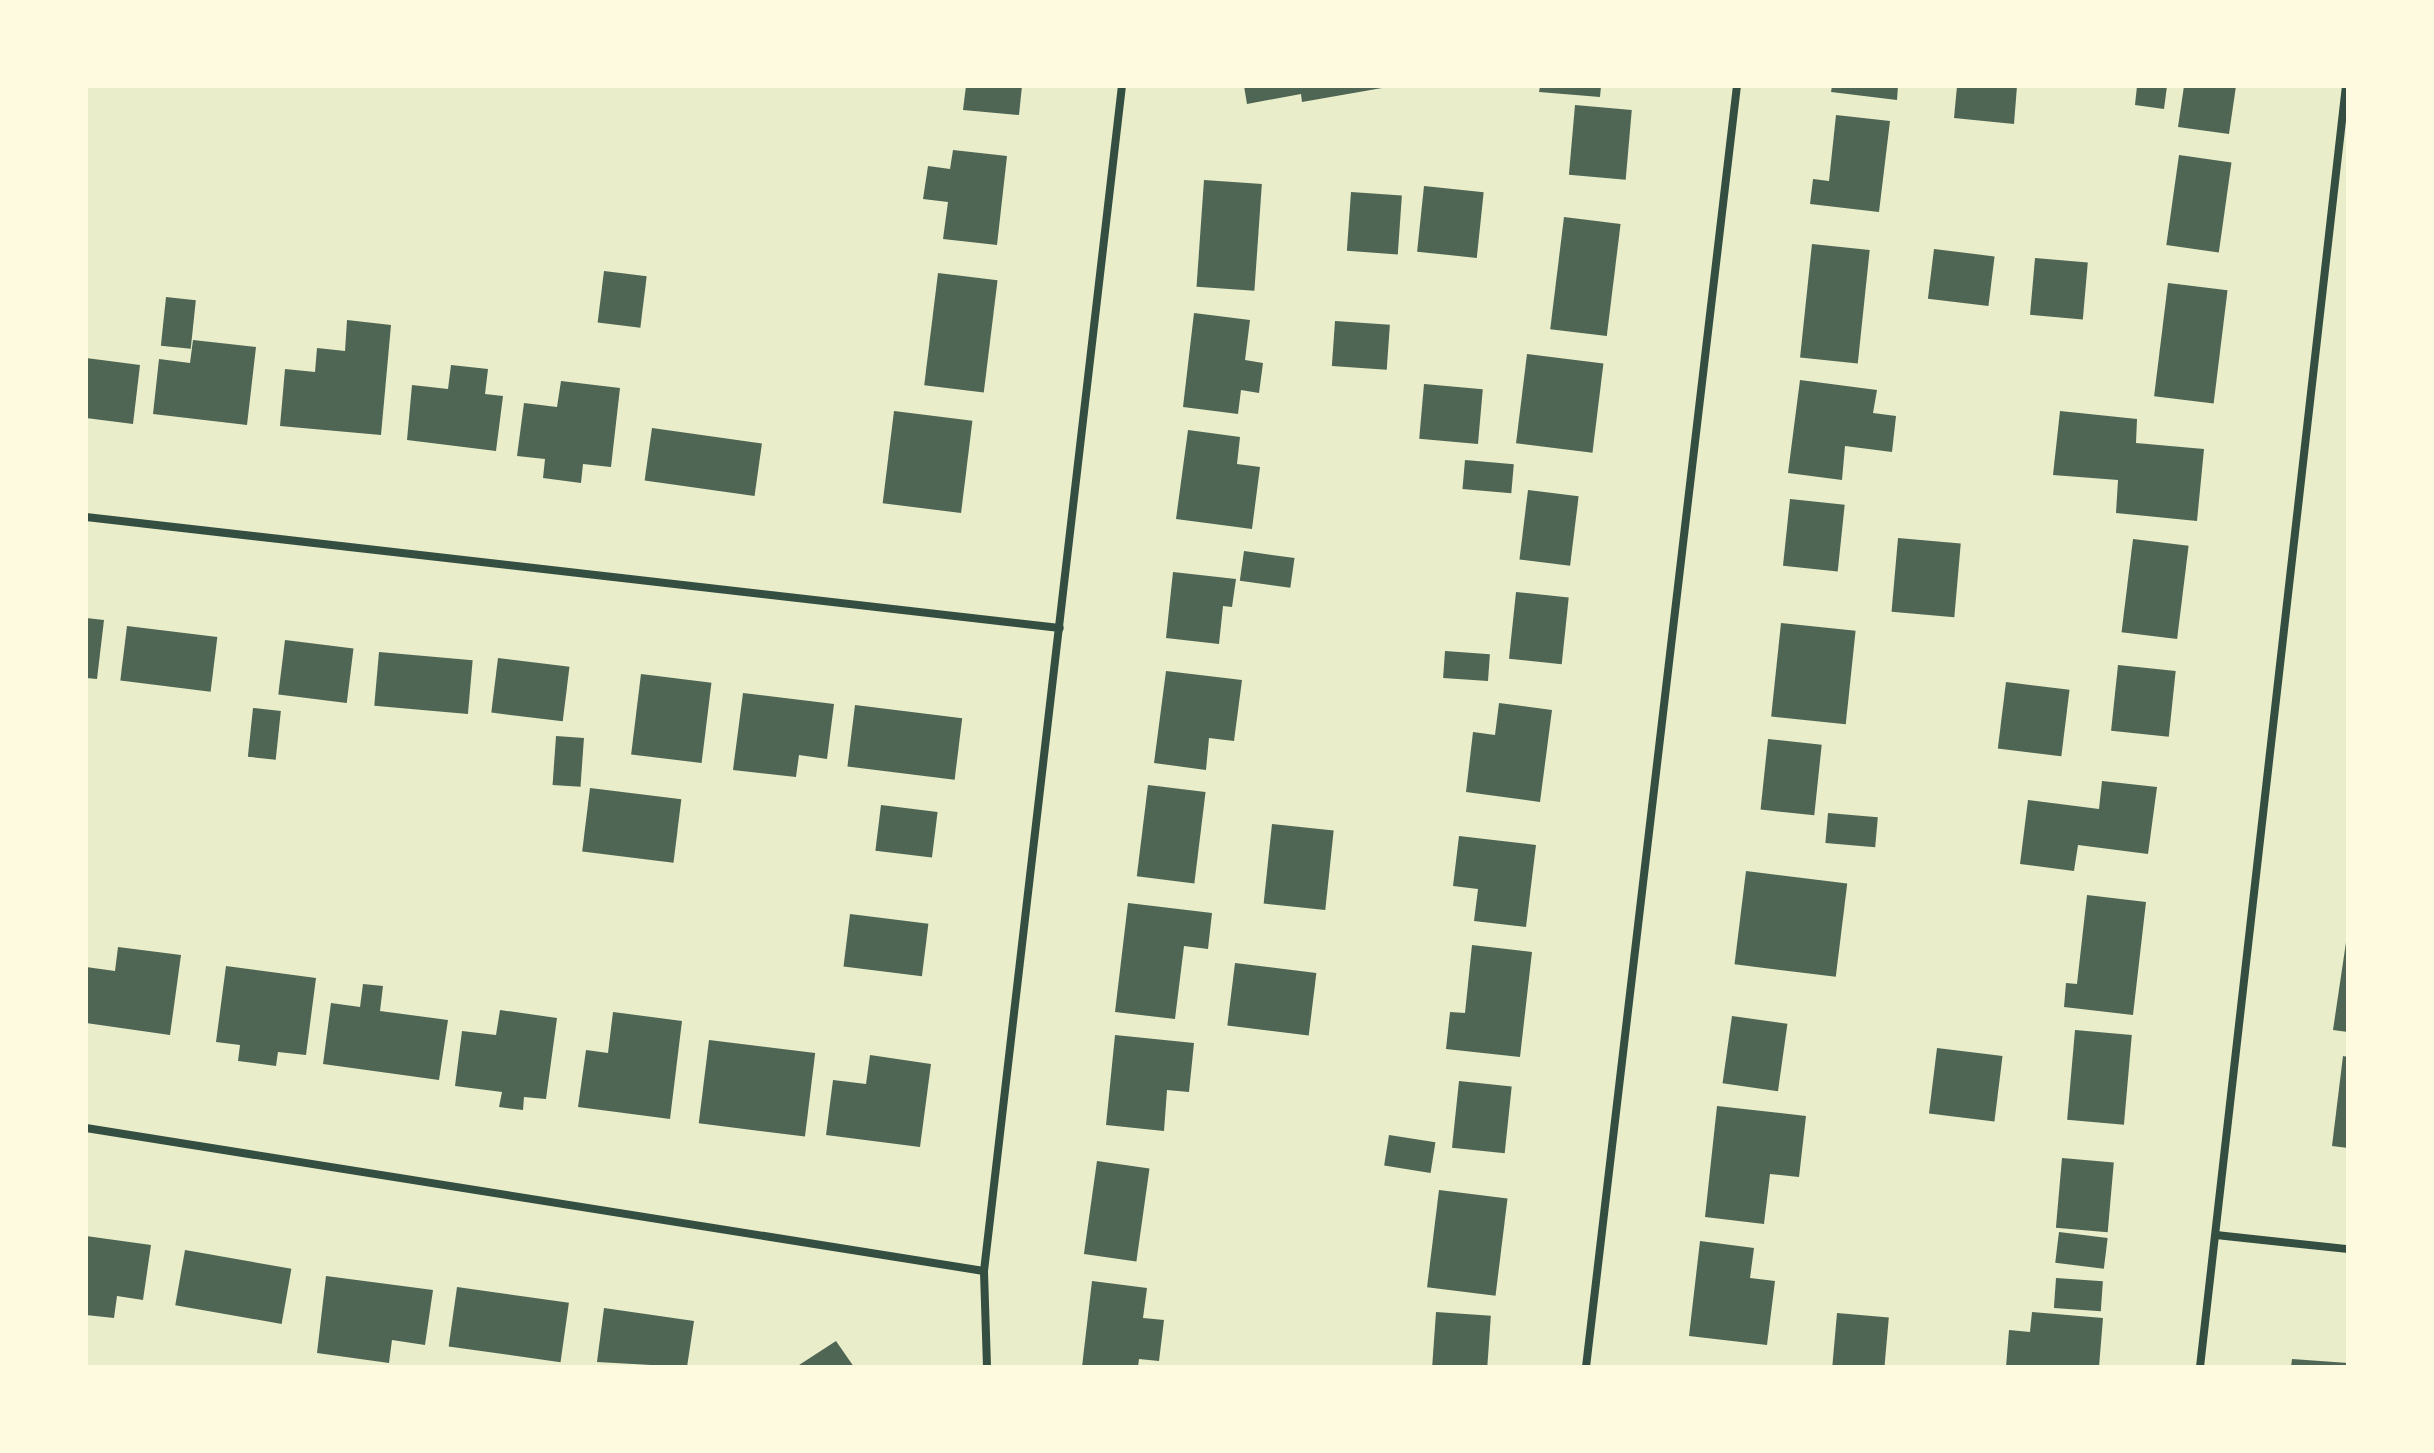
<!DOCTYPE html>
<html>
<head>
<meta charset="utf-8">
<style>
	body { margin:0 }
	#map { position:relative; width:2434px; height:1453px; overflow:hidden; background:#e9edc9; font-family:"Titillium Web",sans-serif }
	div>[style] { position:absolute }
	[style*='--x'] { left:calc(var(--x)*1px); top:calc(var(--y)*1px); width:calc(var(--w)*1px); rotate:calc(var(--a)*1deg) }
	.building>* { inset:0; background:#4f6655; transform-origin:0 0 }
	.minor>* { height:8px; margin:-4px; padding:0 4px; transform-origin:4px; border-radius:4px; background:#344e41 }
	span { translate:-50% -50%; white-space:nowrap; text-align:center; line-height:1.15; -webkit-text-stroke:7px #fefae0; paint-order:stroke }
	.frame { position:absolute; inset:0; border:88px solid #fefae0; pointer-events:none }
</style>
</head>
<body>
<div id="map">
	<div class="building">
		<i style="clip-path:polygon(966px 86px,1022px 86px,1019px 115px,963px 110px)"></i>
		<i style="clip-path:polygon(1244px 86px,1382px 86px,1382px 88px,1302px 102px,1301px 94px,1247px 104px)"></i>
		<i style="clip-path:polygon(1540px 86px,1601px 86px,1600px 97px,1539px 92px)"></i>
		<i style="clip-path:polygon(1832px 86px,1898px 86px,1897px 100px,1831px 92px)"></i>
		<i style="clip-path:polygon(1957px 86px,2017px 86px,2014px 124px,1954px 118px)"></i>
		<i style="clip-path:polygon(2137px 86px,2167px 86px,2164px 109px,2135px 105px)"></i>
		<i style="clip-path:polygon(2184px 86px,2236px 86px,2229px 134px,2178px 127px)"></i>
		<i style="left:1575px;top:105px;width:57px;height:70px;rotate:5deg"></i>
		<i style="clip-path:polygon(1836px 115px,1890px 121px,1879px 212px,1810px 204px,1813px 179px,1829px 181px)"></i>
		<i style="clip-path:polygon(953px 150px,1007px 156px,997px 245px,943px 239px,948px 202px,923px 199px,928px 166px,950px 169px)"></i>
		<i style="left:2179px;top:155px;width:53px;height:91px;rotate:8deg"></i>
		<i style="left:1204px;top:180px;width:58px;height:107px;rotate:4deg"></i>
		<i style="left:1424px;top:186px;width:60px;height:66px;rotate:6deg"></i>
		<i style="left:1351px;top:192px;width:51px;height:59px;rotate:4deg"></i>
		<i style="left:1564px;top:217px;width:57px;height:113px;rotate:7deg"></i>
		<i style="left:1812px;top:244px;width:58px;height:114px;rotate:6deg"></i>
		<i style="left:1934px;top:249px;width:61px;height:50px;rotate:7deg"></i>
		<i style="left:2035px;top:258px;width:53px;height:57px;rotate:5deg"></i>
		<i style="left:604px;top:271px;width:43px;height:52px;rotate:7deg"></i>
		<i style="left:938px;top:273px;width:60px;height:113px;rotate:7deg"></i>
		<i style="left:2168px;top:283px;width:60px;height:114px;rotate:7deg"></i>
		<i style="left:166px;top:297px;width:30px;height:49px;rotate:6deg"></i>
		<i style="clip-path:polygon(1194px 313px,1250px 320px,1245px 360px,1263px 363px,1259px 393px,1241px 390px,1238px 414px,1183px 407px)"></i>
		<i style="clip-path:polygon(347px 320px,391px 325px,381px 435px,280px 426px,285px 369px,315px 372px,317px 348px,345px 351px)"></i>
		<i style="left:1335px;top:321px;width:55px;height:45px;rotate:4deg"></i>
		<i style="clip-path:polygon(193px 340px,256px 347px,247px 425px,153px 414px,159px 359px,190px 363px)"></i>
		<i style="left:1527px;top:354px;width:77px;height:90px;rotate:7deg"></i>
		<i style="clip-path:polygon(86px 358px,140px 365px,133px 424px,86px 418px)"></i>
		<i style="clip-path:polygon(451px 365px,488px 369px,485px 394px,503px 396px,496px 451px,407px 440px,412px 385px,448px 389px)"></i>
		<i style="clip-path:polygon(1800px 380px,1877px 390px,1873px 413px,1896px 416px,1892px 452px,1845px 446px,1842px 480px,1788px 473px)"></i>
		<i style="clip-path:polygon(561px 381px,620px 388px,611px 467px,583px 464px,581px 483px,543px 478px,545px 459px,517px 456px,524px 403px,557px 407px)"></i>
		<i style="left:1424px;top:384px;width:59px;height:55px;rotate:5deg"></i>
		<i style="left:894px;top:411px;width:79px;height:93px;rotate:7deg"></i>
		<i style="clip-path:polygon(2060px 411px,2137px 419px,2136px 443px,2204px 449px,2197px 521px,2116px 513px,2118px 480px,2053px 475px)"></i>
		<i style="left:652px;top:428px;width:111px;height:53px;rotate:8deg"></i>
		<i style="clip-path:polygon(1188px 430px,1240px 437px,1237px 464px,1260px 467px,1252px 529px,1176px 519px)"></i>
		<i style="left:1465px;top:460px;width:49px;height:29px;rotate:5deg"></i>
		<i style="left:1528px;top:490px;width:51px;height:70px;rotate:7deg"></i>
		<i style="left:1790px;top:499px;width:55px;height:67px;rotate:6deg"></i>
		<i style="left:1898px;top:538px;width:63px;height:74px;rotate:5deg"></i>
		<i style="left:2133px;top:539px;width:56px;height:94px;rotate:7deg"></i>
		<i style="left:1244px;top:551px;width:51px;height:30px;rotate:8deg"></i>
		<i style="clip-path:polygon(1173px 572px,1236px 579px,1232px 607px,1223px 606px,1219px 644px,1166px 638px)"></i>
		<i style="left:1516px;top:592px;width:53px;height:67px;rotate:6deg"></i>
		<i style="clip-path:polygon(86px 618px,104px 620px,97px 679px,86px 678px)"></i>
		<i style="left:1781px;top:623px;width:75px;height:94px;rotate:6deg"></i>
		<i style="left:127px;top:626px;width:91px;height:55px;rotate:7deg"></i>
		<i style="left:285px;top:640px;width:69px;height:55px;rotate:7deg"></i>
		<i style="left:1445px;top:651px;width:45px;height:27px;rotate:4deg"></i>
		<i style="left:379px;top:652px;width:94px;height:54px;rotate:5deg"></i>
		<i style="left:498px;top:658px;width:72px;height:55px;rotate:7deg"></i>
		<i style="left:2118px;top:665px;width:58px;height:66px;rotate:6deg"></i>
		<i style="clip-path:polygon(1166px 671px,1242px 680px,1234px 741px,1209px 738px,1206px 770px,1154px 763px)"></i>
		<i style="left:641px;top:674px;width:71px;height:81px;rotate:7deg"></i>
		<i style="left:2006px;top:682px;width:64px;height:67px;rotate:7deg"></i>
		<i style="clip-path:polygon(743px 693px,834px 704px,827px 759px,799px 755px,796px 777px,733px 770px)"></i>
		<i style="clip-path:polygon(1499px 703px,1552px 710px,1540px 802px,1466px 792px,1473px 732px,1495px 735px)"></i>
		<i style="left:855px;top:705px;width:108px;height:62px;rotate:7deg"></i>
		<i style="left:253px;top:708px;width:28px;height:49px;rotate:6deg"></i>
		<i style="left:556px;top:736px;width:28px;height:49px;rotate:4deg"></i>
		<i style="left:1768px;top:739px;width:54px;height:71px;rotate:6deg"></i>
		<i style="clip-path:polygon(2102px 781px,2157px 787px,2148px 854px,2078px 845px,2074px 871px,2020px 864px,2028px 800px,2099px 809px)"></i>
		<i style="left:1148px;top:785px;width:58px;height:92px;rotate:7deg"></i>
		<i style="left:590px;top:788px;width:92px;height:64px;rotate:7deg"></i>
		<i style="left:881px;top:805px;width:57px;height:46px;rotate:7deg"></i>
		<i style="left:1828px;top:813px;width:50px;height:30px;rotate:5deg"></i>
		<i style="left:1272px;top:824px;width:62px;height:80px;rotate:6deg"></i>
		<i style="clip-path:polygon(1459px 836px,1536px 845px,1526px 927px,1474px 921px,1478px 889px,1453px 886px)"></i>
		<i style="left:1746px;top:871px;width:102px;height:94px;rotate:7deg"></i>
		<i style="clip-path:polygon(2087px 895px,2146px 902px,2133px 1015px,2064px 1007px,2066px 983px,2077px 984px)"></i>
		<i style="clip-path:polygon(1128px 903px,1212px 913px,1208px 949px,1184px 946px,1175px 1019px,1115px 1012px)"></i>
		<i style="left:850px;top:914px;width:79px;height:53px;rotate:7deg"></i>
		<i style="clip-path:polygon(2348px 929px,2348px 1032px,2333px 1030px)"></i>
		<i style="clip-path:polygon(1472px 945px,1532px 952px,1520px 1057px,1446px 1049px,1450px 1012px,1465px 1013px)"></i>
		<i style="clip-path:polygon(118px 947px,181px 955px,170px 1035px,86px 1023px,86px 967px,115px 971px)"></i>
		<i style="left:1235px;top:963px;width:82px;height:63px;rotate:7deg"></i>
		<i style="clip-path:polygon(226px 966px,316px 978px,306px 1055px,278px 1052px,276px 1066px,238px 1061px,240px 1045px,216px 1042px)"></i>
		<i style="clip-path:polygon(363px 984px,383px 986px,380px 1011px,448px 1020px,439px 1080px,323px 1064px,331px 1003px,360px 1007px)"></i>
		<i style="clip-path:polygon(500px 1010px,557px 1018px,546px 1099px,524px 1097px,523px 1110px,499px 1107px,502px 1092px,455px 1086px,462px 1031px,496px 1035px)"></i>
		<i style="clip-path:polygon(613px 1012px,682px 1021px,670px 1119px,578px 1107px,586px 1050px,608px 1053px)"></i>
		<i style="left:1732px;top:1016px;width:56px;height:68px;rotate:8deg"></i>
		<i style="left:2075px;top:1030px;width:57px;height:90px;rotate:5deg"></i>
		<i style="clip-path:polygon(1115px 1035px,1194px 1043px,1189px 1092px,1167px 1090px,1164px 1131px,1106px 1125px)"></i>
		<i style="left:709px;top:1040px;width:107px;height:84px;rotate:7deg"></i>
		<i style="left:1937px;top:1048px;width:66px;height:66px;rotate:7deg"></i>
		<i style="clip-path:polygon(870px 1055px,931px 1064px,920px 1147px,826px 1135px,833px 1080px,866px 1084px)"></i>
		<i style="clip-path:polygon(2343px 1056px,2348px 1057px,2348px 1148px,2332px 1146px)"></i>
		<i style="left:1459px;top:1081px;width:53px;height:67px;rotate:6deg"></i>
		<i style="clip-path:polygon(1717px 1106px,1806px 1116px,1799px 1177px,1770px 1174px,1764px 1224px,1705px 1217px)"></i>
		<i style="left:1389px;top:1135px;width:47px;height:31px;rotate:9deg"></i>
		<i style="left:2062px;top:1158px;width:52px;height:70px;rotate:5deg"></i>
		<i style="left:1097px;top:1161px;width:53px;height:94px;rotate:8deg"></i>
		<i style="left:1439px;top:1190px;width:69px;height:98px;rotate:7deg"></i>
		<i style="left:2059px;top:1232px;width:49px;height:31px;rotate:7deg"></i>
		<i style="clip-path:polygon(86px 1236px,151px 1245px,143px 1300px,117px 1296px,114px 1318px,86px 1315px)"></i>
		<i style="clip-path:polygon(1700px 1241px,1754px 1248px,1750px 1278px,1775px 1281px,1767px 1345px,1689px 1336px)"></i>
		<i style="left:185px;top:1250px;width:108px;height:56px;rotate:10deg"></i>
		<i style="clip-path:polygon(326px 1276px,433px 1290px,425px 1345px,392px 1340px,389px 1363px,317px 1353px)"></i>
		<i style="left:2056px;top:1278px;width:47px;height:30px;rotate:4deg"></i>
		<i style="clip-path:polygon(1092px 1281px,1147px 1288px,1143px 1318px,1164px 1320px,1159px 1361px,1139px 1359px,1138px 1367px,1082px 1367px)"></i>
		<i style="left:457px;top:1287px;width:113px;height:60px;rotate:8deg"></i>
		<i style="clip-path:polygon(604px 1308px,694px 1321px,687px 1367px,597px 1362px)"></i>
		<i style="left:1436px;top:1312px;width:55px;height:55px;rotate:4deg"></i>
		<i style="clip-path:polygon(2032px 1312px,2103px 1318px,2099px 1367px,2006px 1367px,2009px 1330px,2030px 1332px)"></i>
		<i style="left:1837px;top:1313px;width:52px;height:53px;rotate:5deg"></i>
		<i style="clip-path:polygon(836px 1341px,854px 1367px,796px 1367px)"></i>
		<i style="clip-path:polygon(2292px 1359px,2348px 1363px,2348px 1367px,2291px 1367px)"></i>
	</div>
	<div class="minor">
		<i style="--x:86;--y:517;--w:980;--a:6.5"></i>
		<i style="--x:86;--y:1128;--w:909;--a:9.05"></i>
		<i style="--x:2216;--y:1235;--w:133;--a:6.1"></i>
		<i style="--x:987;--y:1367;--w:96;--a:-91.8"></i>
		<i style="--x:984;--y:1271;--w:1193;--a:-83.36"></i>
		<i style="--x:1586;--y:1367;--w:1290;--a:-83.28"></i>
		<i style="--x:2200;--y:1367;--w:1289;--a:-83.5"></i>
	</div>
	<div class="frame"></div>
</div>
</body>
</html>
